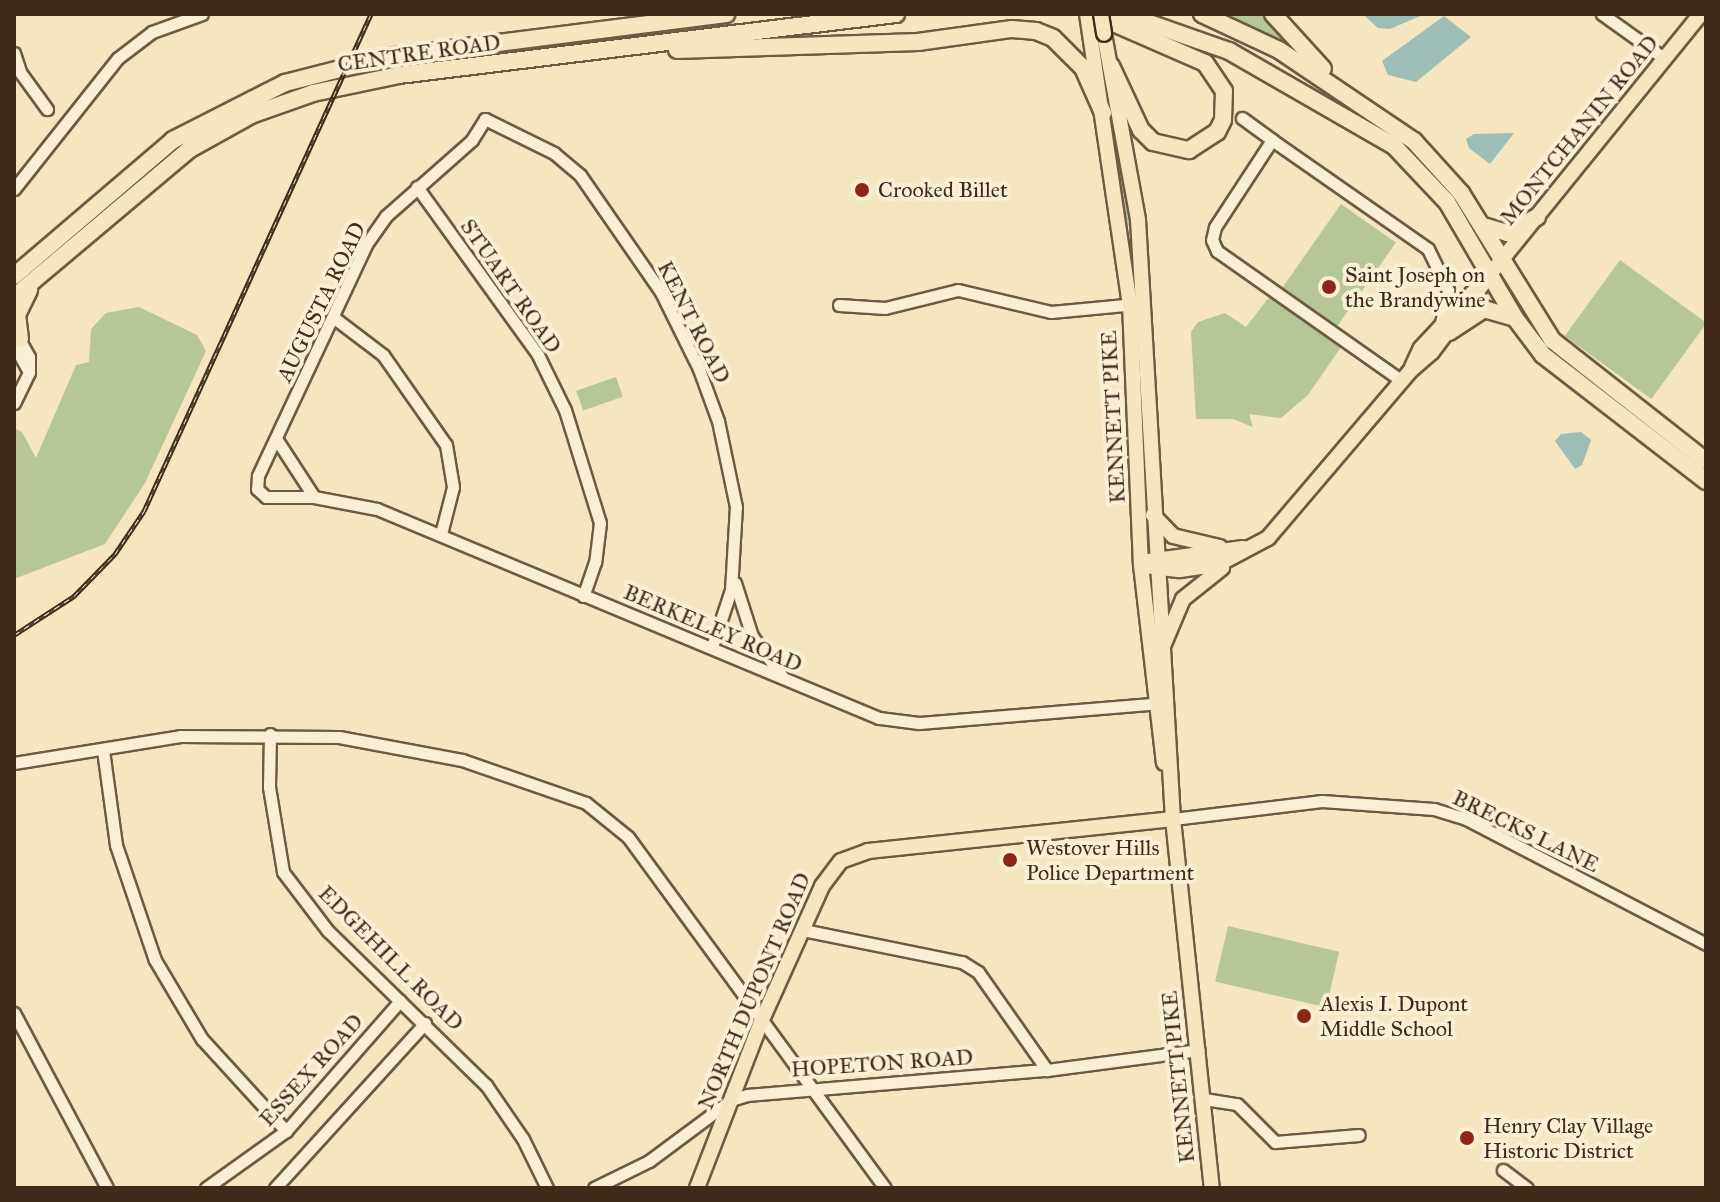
<!DOCTYPE html>
<html>
<head>
<meta charset="utf-8">
<style>
	body { margin:0 }
	#map { position:relative; width:1720px; height:1202px; overflow:hidden; background:#f5e6bf; font-family:"IM FELL Great Primer",serif }
	div>[style] { position:absolute }
	[style*='--x'] { left:calc(var(--x)*1px); top:calc(var(--y)*1px); width:calc(var(--w)*1px); rotate:calc(var(--a)*1deg) }
	.green>* { inset:0; background:#b6c696; transform-origin:0 0 }
	.water>* { inset:0; background:#9dbeb7 }
	.roads { filter:drop-shadow(2px 0 #6d5a43) drop-shadow(-2px 0 #6d5a43) drop-shadow(0 2px #6d5a43) drop-shadow(0 -2px #6d5a43) }
	.minor>* { height:11px; margin:-5.5px; padding:0 5.5px; transform-origin:5.5px; border-radius:5.5px; background:#f8efd5 }
	.major>* { height:14px; margin:-7px; padding:0 7px; transform-origin:7px; border-radius:7px; background:#f5e6bf }
	.highway>* { height:16px; margin:-8px; padding:0 8px; transform-origin:8px; border-radius:8px; background:#f5e6bf }
	.rail>* { height:5px; margin-top:-2.5px; transform-origin:0; background:repeating-linear-gradient(90deg,#f8efd5 0 6px,#402b1a 0 12px); box-sizing:border-box; border-block:2px solid #402b1a }
	.bridges { filter:drop-shadow(2px 0 #402b1a) drop-shadow(-2px 0 #402b1a) drop-shadow(0 2px #402b1a) drop-shadow(0 -2px #402b1a) }
	.major-bridge>* { height:14px; margin:-7px; padding:0 7px; transform-origin:7px; border-radius:7px; background:#f5e6bf }
	.dots>* { width:22px; height:22px; translate:-50% -50%; box-sizing:border-box; border:4px solid #f8efd5; border-radius:50% }
	span { translate:-50% -50%; white-space:nowrap; text-align:center; line-height:1.15; -webkit-text-stroke:8px #f8efd5; paint-order:stroke }
	.street-label { font-size:22px; color:#402b1a }
	.poi-label { font-size:22px; color:#402b1a }
	.left { translate:0 -50%; text-align:left }
	.frame { position:absolute; inset:0; border:16px solid #402b1a; pointer-events:none }
</style>
</head>
<body>
<div id="map">
	<div class="green">
		<i style="clip-path:polygon(1225px 14px,1269px 14px,1288px 38px,1285px 42px)"></i>
		<i style="clip-path:polygon(1097px 33px,1133px 224px,1130px 227px,1127px 224px)"></i>
		<i style="left:1341px;top:204px;width:67px;height:102px;rotate:35deg"></i>
		<i style="left:1620px;top:260px;width:107px;height:94px;rotate:36deg"></i>
		<i style="clip-path:polygon(1270px 296px,1341px 347px,1308px 395px,1281px 418px,1249px 414px,1253px 427px,1233px 419px,1196px 419px,1191px 332px,1198px 322px,1225px 313px,1246px 327px)"></i>
		<i style="clip-path:polygon(139px 307px,197px 335px,206px 351px,145px 483px,105px 544px,14px 579px,14px 428px,22px 432px,36px 458px,76px 365px,89px 362px,91px 329px,106px 313px)"></i>
		<i style="left:616px;top:377px;width:21px;height:42px;rotate:71deg"></i>
		<i style="left:1228px;top:926px;width:114px;height:57px;rotate:13deg"></i>
	</div>
	<div class="water">
		<i style="clip-path:polygon(1363px 14px,1425px 14px,1390px 29px,1378px 28px)"></i>
		<i style="clip-path:polygon(1444px 16px,1471px 37px,1416px 82px,1388px 75px,1382px 61px)"></i>
		<i style="clip-path:polygon(1514px 133px,1490px 164px,1469px 148px,1466px 139px,1474px 134px)"></i>
		<i style="clip-path:polygon(1581px 432px,1591px 440px,1582px 465px,1575px 469px,1555px 441px,1561px 434px)"></i>
	</div>
	<div class="roads">
		<div class="minor">
			<i style="--x:1602;--y:14;--w:77;--a:35.5"></i>
			<i style="--x:14;--y:53;--w:20;--a:72"></i>
			<i style="--x:20;--y:72;--w:46;--a:53.9"></i>
			<i style="--x:1242;--y:118;--w:37;--a:36"></i>
			<i style="--x:417;--y:187;--w:207;--a:54.2"></i>
			<i style="--x:538;--y:355;--w:61;--a:63.9"></i>
			<i style="--x:565;--y:410;--w:118;--a:72.8"></i>
			<i style="--x:600;--y:523;--w:39;--a:97"></i>
			<i style="--x:595;--y:562;--w:36;--a:109"></i>
			<i style="--x:14;--y:189;--w:167;--a:-51.6"></i>
			<i style="--x:118;--y:58;--w:43;--a:-37.4"></i>
			<i style="--x:152;--y:32;--w:53;--a:-19.8"></i>
			<i style="--x:839;--y:305;--w:46;--a:3.7"></i>
			<i style="--x:885;--y:308;--w:75;--a:-13.9"></i>
			<i style="--x:958;--y:290;--w:96;--a:13.3"></i>
			<i style="--x:1051;--y:312;--w:85;--a:-5.4"></i>
			<i style="--x:333;--y:317;--w:63;--a:37.2"></i>
			<i style="--x:383;--y:355;--w:110;--a:55"></i>
			<i style="--x:446;--y:445;--w:43;--a:80.5"></i>
			<i style="--x:453;--y:487;--w:49;--a:104.3"></i>
			<i style="--x:14;--y:345;--w:31;--a:61"></i>
			<i style="--x:1402;--y:381;--w:226;--a:-144.9"></i>
			<i style="--x:1217;--y:251;--w:12;--a:-114"></i>
			<i style="--x:1212;--y:240;--w:13;--a:-77"></i>
			<i style="--x:1215;--y:227;--w:104;--a:-56.8"></i>
			<i style="--x:1272;--y:140;--w:190;--a:34.9"></i>
			<i style="--x:1428;--y:249;--w:46;--a:64"></i>
			<i style="--x:1448;--y:290;--w:33;--a:102"></i>
			<i style="--x:14;--y:403;--w:34;--a:-64"></i>
			<i style="--x:29;--y:372;--w:15;--a:-90"></i>
			<i style="--x:29;--y:357;--w:25;--a:-119"></i>
			<i style="--x:277;--y:440;--w:68;--a:57"></i>
			<i style="--x:735;--y:583;--w:56;--a:72.2"></i>
			<i style="--x:752;--y:636;--w:50;--a:53.1"></i>
			<i style="--x:712;--y:647;--w:60;--a:-71.6"></i>
			<i style="--x:731;--y:590;--w:83;--a:-86.6"></i>
			<i style="--x:736;--y:507;--w:88;--a:-101.8"></i>
			<i style="--x:718;--y:421;--w:55;--a:-110.1"></i>
			<i style="--x:699;--y:369;--w:86;--a:-116.3"></i>
			<i style="--x:661;--y:292;--w:142;--a:-124.7"></i>
			<i style="--x:580;--y:175;--w:34;--a:-140"></i>
			<i style="--x:554;--y:153;--w:77;--a:-153.8"></i>
			<i style="--x:485;--y:119;--w:25;--a:122"></i>
			<i style="--x:472;--y:140;--w:115;--a:138.5"></i>
			<i style="--x:386;--y:216;--w:35;--a:125"></i>
			<i style="--x:366;--y:245;--w:255;--a:115.1"></i>
			<i style="--x:258;--y:476;--w:13;--a:94"></i>
			<i style="--x:257;--y:489;--w:12;--a:42"></i>
			<i style="--x:266;--y:497;--w:48;--a:0"></i>
			<i style="--x:314;--y:497;--w:64;--a:10.8"></i>
			<i style="--x:377;--y:509;--w:544;--a:22.6"></i>
			<i style="--x:879;--y:718;--w:40;--a:7.1"></i>
			<i style="--x:919;--y:723;--w:246;--a:-4.7"></i>
			<i style="--x:270;--y:734;--w:53;--a:91.1"></i>
			<i style="--x:269;--y:787;--w:86;--a:80.6"></i>
			<i style="--x:283;--y:872;--w:74;--a:52.7"></i>
			<i style="--x:328;--y:931;--w:221;--a:44.3"></i>
			<i style="--x:486;--y:1085;--w:65;--a:55.6"></i>
			<i style="--x:523;--y:1139;--w:55;--a:63.9"></i>
			<i style="--x:103;--y:750;--w:96;--a:82.2"></i>
			<i style="--x:116;--y:845;--w:121;--a:71.3"></i>
			<i style="--x:155;--y:960;--w:92;--a:59.3"></i>
			<i style="--x:202;--y:1039;--w:125;--a:47.6"></i>
			<i style="--x:14;--y:763;--w:168;--a:-9.2"></i>
			<i style="--x:180;--y:736;--w:159;--a:0.4"></i>
			<i style="--x:339;--y:737;--w:125;--a:10.6"></i>
			<i style="--x:462;--y:760;--w:131;--a:19.1"></i>
			<i style="--x:586;--y:803;--w:54;--a:39"></i>
			<i style="--x:628;--y:837;--w:435;--a:53.8"></i>
			<i style="--x:1173;--y:819;--w:150;--a:-6.9"></i>
			<i style="--x:1322;--y:801;--w:112;--a:4.1"></i>
			<i style="--x:1434;--y:809;--w:34;--a:17"></i>
			<i style="--x:1466;--y:819;--w:271;--a:27.5"></i>
			<i style="--x:803;--y:930;--w:162;--a:11.4"></i>
			<i style="--x:962;--y:962;--w:19;--a:32"></i>
			<i style="--x:978;--y:972;--w:120;--a:54.9"></i>
			<i style="--x:14;--y:1013;--w:198;--a:62"></i>
			<i style="--x:1204;--y:1099;--w:33;--a:9"></i>
			<i style="--x:1237;--y:1104;--w:54;--a:45"></i>
			<i style="--x:1275;--y:1142;--w:84;--a:-4.8"></i>
			<i style="--x:1503;--y:1170;--w:30;--a:37"></i>
			<i style="--x:206;--y:1188;--w:98;--a:-35.5"></i>
			<i style="--x:286;--y:1131;--w:173;--a:-48.8"></i>
			<i style="--x:275;--y:1188;--w:223;--a:-47.7"></i>
			<i style="--x:594;--y:1188;--w:61;--a:-26.1"></i>
			<i style="--x:649;--y:1161;--w:102;--a:-36.6"></i>
			<i style="--x:731;--y:1100;--w:17;--a:-17"></i>
			<i style="--x:747;--y:1095;--w:301;--a:-4.8"></i>
			<i style="--x:1047;--y:1070;--w:153;--a:-7.5"></i>
		</div>
		<div class="major">
			<i style="--x:1087;--y:14;--w:293;--a:81.6"></i>
			<i style="--x:1130;--y:304;--w:261;--a:87.6"></i>
			<i style="--x:1141;--y:565;--w:199;--a:83.4"></i>
			<i style="--x:1104;--y:34;--w:189;--a:79.6"></i>
			<i style="--x:1138;--y:220;--w:600;--a:86.66"></i>
			<i style="--x:1173;--y:819;--w:371;--a:84"></i>
			<i style="--x:1412;--y:367;--w:21;--a:-65"></i>
			<i style="--x:1421;--y:348;--w:103;--a:-47"></i>
			<i style="--x:1491;--y:273;--w:333;--a:-51"></i>
			<i style="--x:1153;--y:515;--w:29;--a:46"></i>
			<i style="--x:1173;--y:536;--w:48;--a:13.2"></i>
			<i style="--x:1149;--y:561;--w:95;--a:-7.9"></i>
			<i style="--x:1145;--y:566;--w:35;--a:7"></i>
			<i style="--x:1180;--y:570;--w:37;--a:-8"></i>
			<i style="--x:1217;--y:565;--w:58;--a:-27.9"></i>
			<i style="--x:1268;--y:538;--w:219;--a:-49.6"></i>
			<i style="--x:1410;--y:371;--w:29;--a:-41"></i>
			<i style="--x:1432;--y:352;--w:99;--a:-53.2"></i>
			<i style="--x:1164;--y:644;--w:49;--a:-67.1"></i>
			<i style="--x:1183;--y:599;--w:50;--a:-38.5"></i>
			<i style="--x:697;--y:1188;--w:178;--a:-68.9"></i>
			<i style="--x:761;--y:1022;--w:149;--a:-65.8"></i>
			<i style="--x:822;--y:886;--w:31;--a:-53"></i>
			<i style="--x:841;--y:861;--w:29;--a:-20"></i>
			<i style="--x:868;--y:851;--w:307;--a:-6"></i>
		</div>
		<div class="highway">
			<i style="--x:1100;--y:14;--w:50;--a:10.4"></i>
			<i style="--x:1149;--y:23;--w:85;--a:19.3"></i>
			<i style="--x:1229;--y:51;--w:190;--a:29.9"></i>
			<i style="--x:1394;--y:146;--w:77;--a:46.6"></i>
			<i style="--x:1447;--y:202;--w:134;--a:59.6"></i>
			<i style="--x:1515;--y:318;--w:46;--a:52.9"></i>
			<i style="--x:1543;--y:355;--w:206;--a:37.7"></i>
			<i style="--x:1202;--y:14;--w:85;--a:25.1"></i>
			<i style="--x:1279;--y:50;--w:163;--a:34"></i>
			<i style="--x:1414;--y:141;--w:70;--a:47.9"></i>
			<i style="--x:1461;--y:193;--w:173;--a:58.2"></i>
			<i style="--x:1552;--y:340;--w:196;--a:38.2"></i>
			<i style="--x:1273;--y:14;--w:74;--a:47.7"></i>
			<i style="--x:677;--y:50;--w:241;--a:-1.9"></i>
			<i style="--x:918;--y:42;--w:95;--a:-7.9"></i>
			<i style="--x:1012;--y:29;--w:24;--a:5"></i>
			<i style="--x:1036;--y:31;--w:18;--a:22"></i>
			<i style="--x:1053;--y:38;--w:42;--a:45"></i>
			<i style="--x:1083;--y:68;--w:49;--a:66"></i>
			<i style="--x:1111;--y:66;--w:71;--a:64.9"></i>
			<i style="--x:1141;--y:130;--w:17;--a:45"></i>
			<i style="--x:1153;--y:142;--w:37;--a:13"></i>
			<i style="--x:1189;--y:150;--w:33;--a:-33"></i>
			<i style="--x:1217;--y:132;--w:13;--a:-63"></i>
			<i style="--x:1223;--y:120;--w:29;--a:-88"></i>
			<i style="--x:1224;--y:91;--w:34;--a:-124"></i>
			<i style="--x:1205;--y:63;--w:95;--a:-156.4"></i>
			<i style="--x:1483;--y:226;--w:25;--a:16"></i>
			<i style="--x:1507;--y:233;--w:34;--a:-28"></i>
			<i style="--x:14;--y:276;--w:209;--a:-40.5"></i>
			<i style="--x:173;--y:140;--w:126;--a:-27"></i>
			<i style="--x:285;--y:83;--w:105;--a:-14.3"></i>
			<i style="--x:387;--y:57;--w:342;--a:-7.2"></i>
			<i style="--x:14;--y:297;--w:230;--a:-40.1"></i>
			<i style="--x:190;--y:149;--w:70;--a:-29.1"></i>
			<i style="--x:251;--y:115;--w:66;--a:-19.5"></i>
			<i style="--x:313;--y:93;--w:88;--a:-11.8"></i>
			<i style="--x:399;--y:75;--w:501;--a:-7"></i>
			<i style="--x:1449;--y:332;--w:42;--a:-33.3"></i>
			<i style="--x:1484;--y:309;--w:32;--a:16"></i>
			<i style="--x:20;--y:339;--w:24;--a:-97"></i>
			<i style="--x:17;--y:315;--w:28;--a:-64"></i>
		</div>
	</div>
	<div class="rail">
		<i style="--x:14;--y:635;--w:72;--a:-33"></i>
		<i style="--x:74;--y:596;--w:59;--a:-45.7"></i>
		<i style="--x:115;--y:554;--w:52;--a:-56"></i>
		<i style="--x:144;--y:511;--w:546;--a:-65.45"></i>
	</div>
	<div class="bridges">
		<div class="major-bridge">
			<i style="--x:1101;--y:14;--w:20;--a:81"></i>
		</div>
	</div>
	<div class="dots">
		<i style="left:862px;top:190px;background:#8f2418"></i>
		<i style="left:1329px;top:287px;background:#8f2418"></i>
		<i style="left:1010px;top:860px;background:#8f2418"></i>
		<i style="left:1304px;top:1016px;background:#8f2418"></i>
		<i style="left:1467px;top:1138px;background:#8f2418"></i>
	</div>
	<div class="street-label">
		<span style="left:419px;top:53px;rotate:-8deg">CENTRE ROAD</span>
		<span style="left:1579px;top:130px;rotate:-51deg">MONTCHANIN ROAD</span>
		<span style="left:511px;top:286px;rotate:55deg">STUART ROAD</span>
		<span style="left:321px;top:302px;rotate:-64deg">AUGUSTA ROAD</span>
		<span style="left:694px;top:322px;rotate:63deg">KENT ROAD</span>
		<span style="left:1113px;top:417px;rotate:-93deg">KENNETT PIKE</span>
		<span style="left:713px;top:628px;rotate:23deg">BERKELEY ROAD</span>
		<span style="left:1526px;top:831px;rotate:26deg">BRECKS LANE</span>
		<span style="left:391px;top:958px;rotate:45deg">EDGEHILL ROAD</span>
		<span style="left:754px;top:991px;rotate:-67deg">NORTH DUPONT ROAD</span>
		<span style="left:882px;top:1063px;rotate:-4deg">HOPETON ROAD</span>
		<span style="left:311px;top:1070px;rotate:-48deg">ESSEX ROAD</span>
		<span style="left:1178px;top:1077px;rotate:-96deg">KENNETT PIKE</span>
	</div>
	<div class="poi-label">
		<span class="left" style="left:878px;top:190px">Crooked Billet</span>
		<span class="left" style="left:1345px;top:287px">Saint Joseph on<br>the Brandywine</span>
		<span class="left" style="left:1026px;top:860px">Westover Hills<br>Police Department</span>
		<span class="left" style="left:1320px;top:1016px">Alexis I. Dupont<br>Middle School</span>
		<span class="left" style="left:1483px;top:1138px">Henry Clay Village<br>Historic District</span>
	</div>
	<div class="frame"></div>
</div>
</body>
</html>
